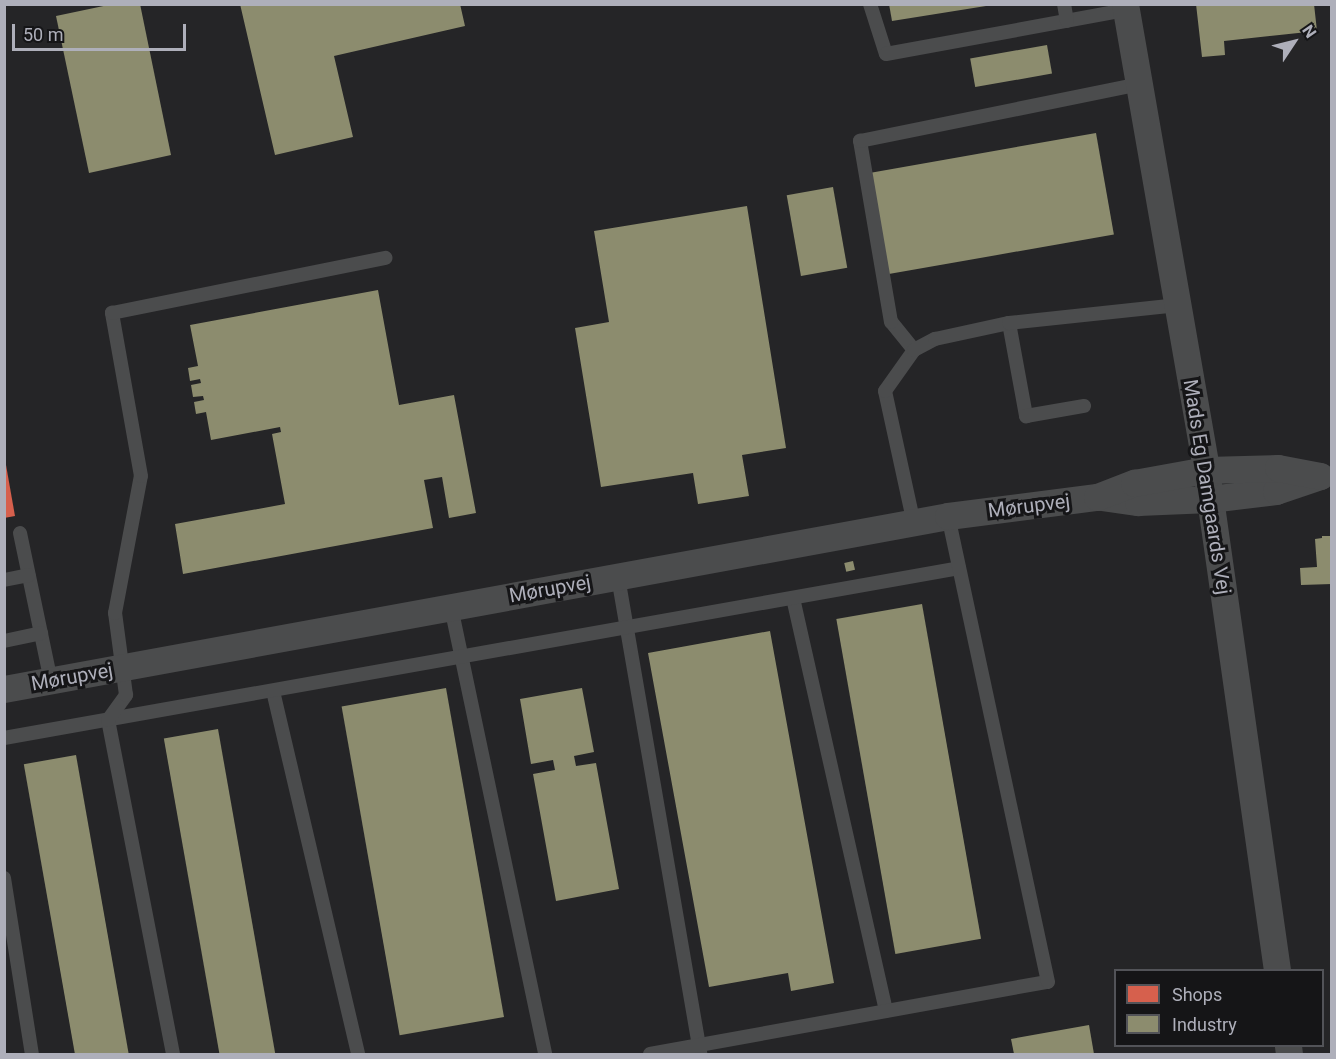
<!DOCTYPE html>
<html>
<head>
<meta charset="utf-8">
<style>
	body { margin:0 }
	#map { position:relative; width:1336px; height:1059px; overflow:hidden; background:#1b1b1b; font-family:Roboto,sans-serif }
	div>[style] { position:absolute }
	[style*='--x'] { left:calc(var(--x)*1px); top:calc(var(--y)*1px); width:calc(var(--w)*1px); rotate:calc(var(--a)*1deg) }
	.built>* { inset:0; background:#252527 }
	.shops>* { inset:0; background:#d6604d }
	.industry>* { inset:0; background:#8c8c6e; transform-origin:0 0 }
	.lane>* { height:14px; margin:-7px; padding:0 7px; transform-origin:7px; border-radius:7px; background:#4b4c4d }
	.street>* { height:27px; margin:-13.5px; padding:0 13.5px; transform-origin:13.5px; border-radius:13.5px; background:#4b4c4d }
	span { translate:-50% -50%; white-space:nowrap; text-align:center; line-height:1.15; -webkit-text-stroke:6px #151517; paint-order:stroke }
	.street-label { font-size:20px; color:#aeafba }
	.frame { position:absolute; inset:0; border:6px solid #aeafba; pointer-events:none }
	.legend { position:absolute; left:1114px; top:969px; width:210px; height:78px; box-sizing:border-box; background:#151517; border:2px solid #525358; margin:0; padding:8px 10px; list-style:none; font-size:18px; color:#aeafba }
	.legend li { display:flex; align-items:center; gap:12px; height:30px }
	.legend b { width:30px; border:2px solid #525358 }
	.north { position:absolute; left:1264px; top:12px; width:60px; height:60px; -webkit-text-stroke:4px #151517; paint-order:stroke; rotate:55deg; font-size:16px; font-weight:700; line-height:24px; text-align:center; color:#aeafba }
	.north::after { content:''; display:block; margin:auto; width:21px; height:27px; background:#aeafba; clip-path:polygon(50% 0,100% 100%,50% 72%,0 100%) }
	.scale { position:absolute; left:12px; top:24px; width:174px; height:27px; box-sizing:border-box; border:3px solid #aeafba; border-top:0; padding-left:8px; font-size:18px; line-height:21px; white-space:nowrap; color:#aeafba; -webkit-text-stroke:4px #151517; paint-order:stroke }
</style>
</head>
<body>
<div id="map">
	<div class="built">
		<i style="clip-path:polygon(evenodd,5px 5px,1331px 5px,1331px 1054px,5px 1054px,5px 5px,1116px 970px,1322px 970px,1322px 1046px,1116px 1046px,1116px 970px)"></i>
	</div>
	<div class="shops">
		<i style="clip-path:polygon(6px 465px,15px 516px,4px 518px,4px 466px)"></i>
	</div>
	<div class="industry">
		<i style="clip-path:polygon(113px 4px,140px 4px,171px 155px,89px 173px,56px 16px)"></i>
		<i style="clip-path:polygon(240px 4px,460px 4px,465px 26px,334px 56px,353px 137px,275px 155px)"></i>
		<i style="clip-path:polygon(889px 4px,986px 4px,986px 6px,892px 21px)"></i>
		<i style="clip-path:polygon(1196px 4px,1314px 4px,1317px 31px,1224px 41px,1225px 55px,1202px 57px)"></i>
		<i style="left:1047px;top:45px;width:29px;height:78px;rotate:80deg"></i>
		<i style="left:1096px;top:133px;width:103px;height:230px;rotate:80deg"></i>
		<i style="left:833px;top:187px;width:82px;height:47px;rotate:80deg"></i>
		<i style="clip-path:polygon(747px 206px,786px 448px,742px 455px,749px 496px,698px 504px,693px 473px,601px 487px,575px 328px,609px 322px,594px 231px)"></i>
		<i style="clip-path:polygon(378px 290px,399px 405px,454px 395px,476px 513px,449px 518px,442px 477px,424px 480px,433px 528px,183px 574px,175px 524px,285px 504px,272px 434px,281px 432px,280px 427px,211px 440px,206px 412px,196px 414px,194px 402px,204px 400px,203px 396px,193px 397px,191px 385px,201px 383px,200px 379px,190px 381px,188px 368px,198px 366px,190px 325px)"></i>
		<i style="clip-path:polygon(1322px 536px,1332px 536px,1332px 584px,1301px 585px,1300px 568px,1317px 567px,1315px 539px,1322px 538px)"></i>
		<i style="left:853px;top:561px;width:9px;height:9px;rotate:77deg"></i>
		<i style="left:922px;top:604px;width:340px;height:87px;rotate:80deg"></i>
		<i style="clip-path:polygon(770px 631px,834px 983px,791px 991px,788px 973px,709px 987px,648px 653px)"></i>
		<i style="left:446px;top:688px;width:334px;height:106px;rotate:80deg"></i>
		<i style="clip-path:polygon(582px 688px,594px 752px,574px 756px,576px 766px,596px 763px,619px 889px,556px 901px,533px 774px,555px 770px,553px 760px,531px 764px,520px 699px)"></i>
		<i style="left:218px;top:729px;width:330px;height:55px;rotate:80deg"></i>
		<i style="left:76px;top:755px;width:304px;height:53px;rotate:80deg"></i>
		<i style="clip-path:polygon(1089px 1025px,1094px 1054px,1014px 1054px,1011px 1039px)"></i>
	</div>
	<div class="lane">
		<i style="--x:870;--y:4;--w:52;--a:72.3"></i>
		<i style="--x:886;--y:54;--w:244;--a:-10.4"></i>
		<i style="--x:1064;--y:4;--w:17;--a:80"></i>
		<i style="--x:1009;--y:323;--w:95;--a:79.6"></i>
		<i style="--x:1026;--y:416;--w:59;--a:-9.8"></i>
		<i style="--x:914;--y:350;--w:36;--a:-129"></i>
		<i style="--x:891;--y:322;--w:184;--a:-99.7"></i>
		<i style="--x:860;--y:141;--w:285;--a:-11.5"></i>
		<i style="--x:914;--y:524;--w:136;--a:-102.3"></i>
		<i style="--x:885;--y:391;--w:50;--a:-54.7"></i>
		<i style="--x:914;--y:350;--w:24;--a:-28"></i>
		<i style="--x:935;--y:339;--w:76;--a:-12.2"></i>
		<i style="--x:1009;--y:323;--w:170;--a:-6.1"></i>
		<i style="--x:20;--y:533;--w:151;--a:78.2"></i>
		<i style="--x:618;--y:577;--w:484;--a:80.2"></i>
		<i style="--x:4;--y:580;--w:25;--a:-11"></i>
		<i style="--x:793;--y:598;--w:423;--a:77.3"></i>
		<i style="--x:451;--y:607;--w:457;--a:78.1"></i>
		<i style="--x:4;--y:641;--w:38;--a:-12"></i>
		<i style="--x:273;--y:691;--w:373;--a:76.8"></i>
		<i style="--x:4;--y:738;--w:970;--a:-10.09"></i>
		<i style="--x:4;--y:878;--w:178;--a:81"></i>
		<i style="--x:173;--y:1054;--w:340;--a:-101"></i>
		<i style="--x:108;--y:720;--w:31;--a:-54"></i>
		<i style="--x:126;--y:695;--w:83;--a:-97.6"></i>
		<i style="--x:115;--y:613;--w:139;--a:-79.3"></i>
		<i style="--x:141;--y:476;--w:166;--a:-100.1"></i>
		<i style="--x:112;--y:313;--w:279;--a:-11.4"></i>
		<i style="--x:650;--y:1054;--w:404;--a:-10.3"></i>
		<i style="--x:1048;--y:982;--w:477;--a:-102.1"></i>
	</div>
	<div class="street">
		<i style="--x:1125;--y:4;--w:473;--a:80.1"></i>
		<i style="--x:1206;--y:470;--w:505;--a:81.92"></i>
		<i style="--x:1101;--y:497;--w:37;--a:8"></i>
		<i style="--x:1138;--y:502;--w:72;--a:-2.4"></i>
		<i style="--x:1210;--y:499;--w:66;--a:-6.9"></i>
		<i style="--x:1276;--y:491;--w:46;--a:-18.8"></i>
		<i style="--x:4;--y:689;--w:960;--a:-10.38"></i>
		<i style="--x:948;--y:516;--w:150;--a:-7.3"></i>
		<i style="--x:1097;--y:497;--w:40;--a:-21"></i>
		<i style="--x:1134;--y:483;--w:73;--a:-10.2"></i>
		<i style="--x:1206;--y:470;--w:72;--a:-1.6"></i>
		<i style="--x:1278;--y:468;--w:43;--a:10.8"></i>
		<i style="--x:1288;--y:1046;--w:8;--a:83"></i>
	</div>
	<div class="street-label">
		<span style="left:1207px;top:487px;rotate:81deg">Mads Eg Damgaards Vej</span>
		<span style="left:1029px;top:506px;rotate:-7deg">Mørupvej</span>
		<span style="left:550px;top:589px;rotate:-10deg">Mørupvej</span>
		<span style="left:72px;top:677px;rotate:-10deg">Mørupvej</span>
	</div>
	<div class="frame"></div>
	<ul class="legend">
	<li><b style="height:16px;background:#d6604d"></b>Shops</li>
	<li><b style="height:16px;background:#8c8c6e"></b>Industry</li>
	</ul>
	<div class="north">N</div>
	<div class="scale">50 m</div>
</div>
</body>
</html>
